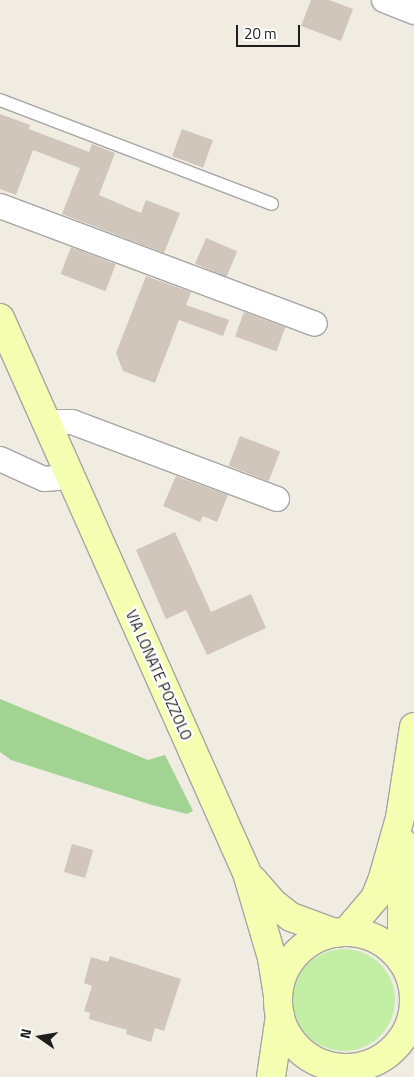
<!DOCTYPE html>
<html>
<head>
<meta charset="utf-8">
<style>
	body { margin:0 }
	#map { position:relative; width:414px; height:1077px; overflow:hidden; background:#f0ece2; font-family:"Titillium Web",sans-serif }
	div>[style] { position:absolute }
	[style*='--x'] { left:calc(var(--x)*1px); top:calc(var(--y)*1px); width:calc(var(--w)*1px); rotate:calc(var(--a)*1deg) }
	.grass>* { inset:0; background:#c2efa3 }
	.round { border-radius:50% }
	.forest>* { inset:0; background:#a1d393 }
	.building>* { inset:0; background:#d0c6bb; transform-origin:0 0 }
	.roads { filter:drop-shadow(1px 0 #a5a5a5) drop-shadow(-1px 0 #a5a5a5) drop-shadow(0 1px #a5a5a5) drop-shadow(0 -1px #a5a5a5) }
	.lane>* { height:12px; margin:-6px; padding:0 6px; transform-origin:6px; border-radius:6px; background:#fff }
	.street>* { height:24px; margin:-12px; padding:0 12px; transform-origin:12px; border-radius:12px; background:#fff }
	.secondary>* { height:28px; margin:-14px; padding:0 14px; transform-origin:14px; border-radius:14px; background:#f5ffb1 }
	.secondary>.ring { margin:-14px; padding:0; box-sizing:content-box; background:none; border:28px solid #f5ffb1; border-radius:50% }
	span { translate:-50% -50%; white-space:nowrap; text-align:center; line-height:1.15; -webkit-text-stroke:4.5px #fff; paint-order:stroke }
	.street-label { font-size:15px; color:#1e1e1e }
	.north { position:absolute; left:15px; top:1012px; width:50px; height:50px; -webkit-text-stroke:4px #fff; paint-order:stroke; rotate:283deg; font-size:14px; font-weight:700; line-height:20px; text-align:center; color:#1e1e1e }
	.north::after { content:''; display:block; margin:auto; width:18px; height:22px; background:#1e1e1e; clip-path:polygon(50% 0,100% 100%,50% 72%,0 100%) }
	.scale { position:absolute; left:236px; top:25px; width:64px; height:22px; box-sizing:border-box; border:2px solid #1e1e1e; border-top:0; padding-left:6px; font-size:15px; line-height:18px; white-space:nowrap; color:#1e1e1e; -webkit-text-stroke:4px #fff; paint-order:stroke }
</style>
</head>
<body>
<div id="map">
	<div class="grass">
		<i class="round" style="left:293px;top:949px;width:102px;height:102px"></i>
	</div>
	<div class="forest">
		<i style="clip-path:polygon(0 699px,148px 760px,165px 755px,193px 811px,187px 814px,152px 805px,11px 760px,0 752px)"></i>
	</div>
	<div class="building">
		<i style="clip-path:polygon(311px 0,329px 0,353px 9px,341px 41px,301px 26px)"></i>
		<i style="clip-path:polygon(0 114px,30px 125px,29px 129px,89px 152px,92px 144px,115px 153px,99px 195px,141px 213px,146px 200px,180px 213px,164px 253px,62px 214px,80px 168px,33px 150px,16px 195px,0 189px)"></i>
		<i style="left:182px;top:129px;width:33px;height:29px;rotate:20deg"></i>
		<i style="left:206px;top:238px;width:34px;height:28px;rotate:23deg"></i>
		<i style="left:71px;top:247px;width:48px;height:29px;rotate:21deg"></i>
		<i style="clip-path:polygon(146px 276px,191px 292px,186px 305px,229px 320px,223px 336px,179px 320px,155px 383px,123px 371px,116px 353px)"></i>
		<i style="left:244px;top:312px;width:44px;height:26px;rotate:20deg"></i>
		<i style="left:240px;top:436px;width:43px;height:32px;rotate:21deg"></i>
		<i style="clip-path:polygon(176px 476px,228px 495px,217px 522px,203px 516px,200px 522px,163px 506px)"></i>
		<i style="clip-path:polygon(175px 532px,211px 612px,251px 594px,266px 628px,207px 655px,186px 610px,166px 619px,136px 550px)"></i>
		<i style="left:72px;top:844px;width:22px;height:29px;rotate:16deg"></i>
		<i style="clip-path:polygon(110px 956px,181px 979px,164px 1031px,155px 1028px,151px 1042px,126px 1034px,127px 1030px,89px 1019px,90px 1013px,84px 1011px,92px 986px,84px 983px,91px 957px,108px 962px)"></i>
	</div>
	<div class="roads">
		<div class="lane">
			<i style="--x:0;--y:100;--w:291;--a:20.9"></i>
		</div>
		<div class="street">
			<i style="--x:384;--y:0;--w:32;--a:22"></i>
			<i style="--x:0;--y:206;--w:336;--a:20.5"></i>
			<i style="--x:46;--y:422;--w:26;--a:0"></i>
			<i style="--x:72;--y:422;--w:219;--a:20.6"></i>
			<i style="--x:0;--y:459;--w:48;--a:24.4"></i>
			<i style="--x:44;--y:479;--w:27;--a:-4"></i>
		</div>
		<div class="secondary">
			<i style="--x:0;--y:318;--w:607;--a:66.01"></i>
			<i style="--x:247;--y:873;--w:89;--a:73.6"></i>
			<i style="--x:272;--y:958;--w:39;--a:81"></i>
			<i style="--x:253;--y:880;--w:30;--a:49"></i>
			<i style="--x:273;--y:903;--w:23;--a:38"></i>
			<i style="--x:291;--y:917;--w:47;--a:20"></i>
			<i style="--x:346;--y:932;--w:45;--a:-49.5"></i>
			<i style="--x:375;--y:898;--w:22;--a:-68"></i>
			<i style="--x:383;--y:878;--w:62;--a:-74.2"></i>
			<i style="--x:400;--y:818;--w:92;--a:-81.3"></i>
			<i class="ring" style="left:278px;top:932px;width:108px;height:108px"></i>
			<i style="--x:402;--y:961;--w:119;--a:-90"></i>
			<i style="--x:271;--y:1077;--w:62;--a:-81.6"></i>
		</div>
	</div>
	<div class="street-label">
		<span style="left:159px;top:675px;rotate:66deg">VIA LONATE POZZOLO</span>
	</div>
	<div class="north">N</div>
	<div class="scale">20 m</div>
</div>
</body>
</html>
